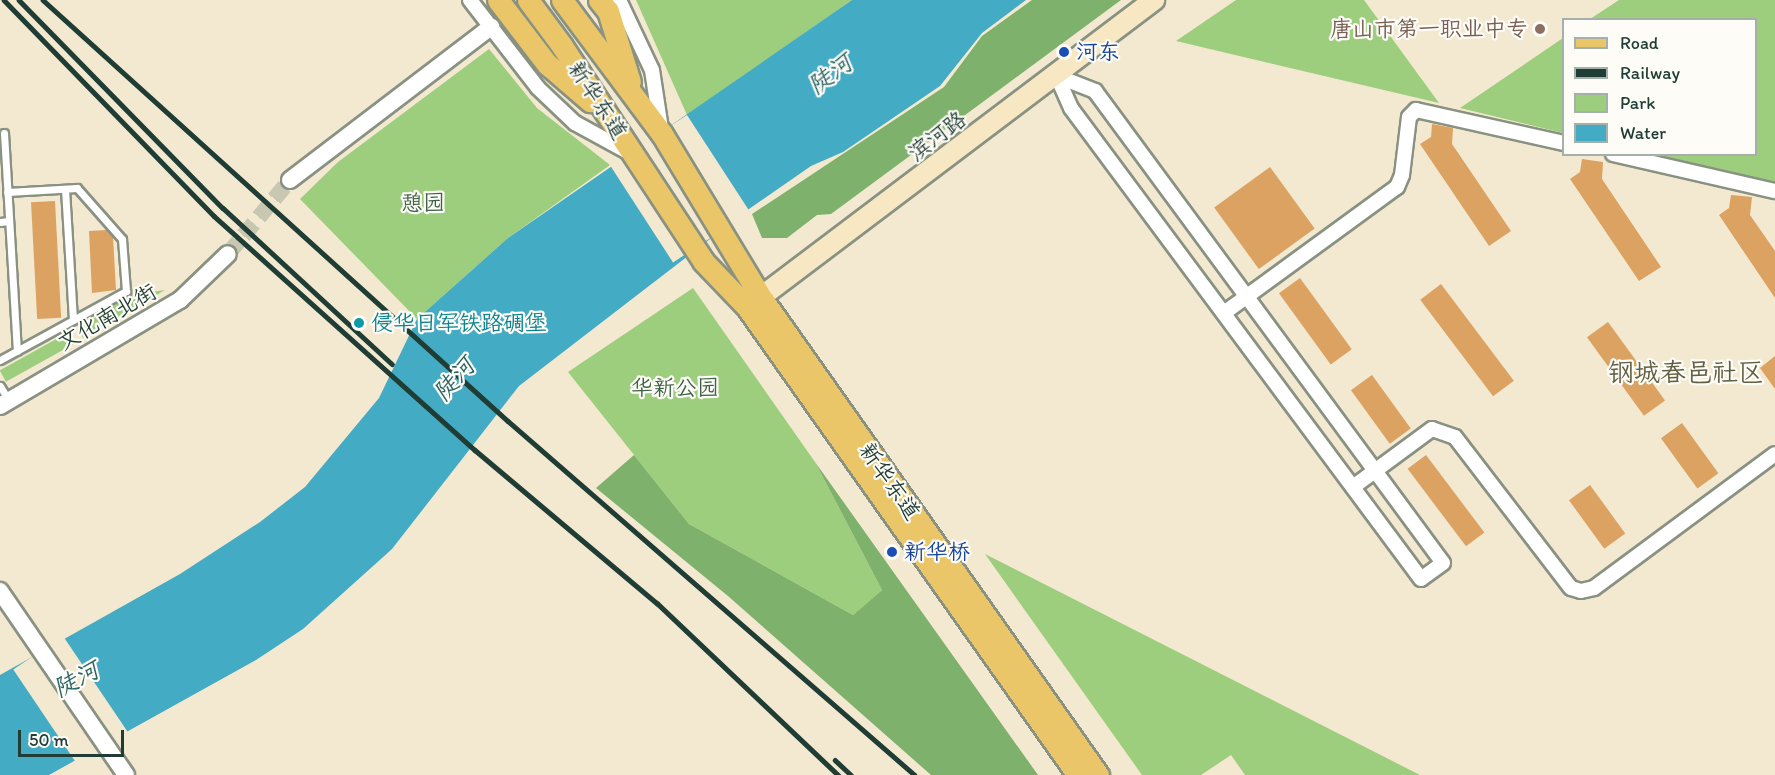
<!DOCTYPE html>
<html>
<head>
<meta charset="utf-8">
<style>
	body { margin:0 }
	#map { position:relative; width:1775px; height:775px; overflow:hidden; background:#f3e8d0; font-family:Itim,"LXGW WenKai TC",sans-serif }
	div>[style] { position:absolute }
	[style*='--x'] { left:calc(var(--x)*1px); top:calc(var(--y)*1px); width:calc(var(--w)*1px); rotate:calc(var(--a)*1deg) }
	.green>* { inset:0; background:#9dce7d; transform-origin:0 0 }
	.forest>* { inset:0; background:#7eb16c }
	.water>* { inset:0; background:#43abc3 }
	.pier>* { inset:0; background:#f3e8d0; transform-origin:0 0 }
	.building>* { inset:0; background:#dba262; transform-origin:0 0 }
	.tertiary-tunnel>* { height:16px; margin-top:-8px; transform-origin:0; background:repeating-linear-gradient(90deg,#c9c6b1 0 16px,transparent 0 24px) }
	.roads { filter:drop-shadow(2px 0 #899282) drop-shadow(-2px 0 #899282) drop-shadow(0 2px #899282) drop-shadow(0 -2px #899282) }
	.service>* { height:7px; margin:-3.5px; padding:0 3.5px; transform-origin:3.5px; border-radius:3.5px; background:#fff }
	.minor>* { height:14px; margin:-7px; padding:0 7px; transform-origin:7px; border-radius:7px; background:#fff }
	.tertiary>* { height:16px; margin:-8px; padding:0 8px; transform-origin:8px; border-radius:8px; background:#fff }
	.secondary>* { height:20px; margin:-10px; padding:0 10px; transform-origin:10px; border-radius:10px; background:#f7e8c3 }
	.primary>* { height:21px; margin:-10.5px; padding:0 10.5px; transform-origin:10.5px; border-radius:10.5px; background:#ebc669 }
	.rail>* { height:4.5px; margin:-2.25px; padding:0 2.25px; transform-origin:2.25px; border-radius:2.25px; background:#1f3d34 }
	.dots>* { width:16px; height:16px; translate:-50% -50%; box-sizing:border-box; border:3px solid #fdfcf7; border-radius:50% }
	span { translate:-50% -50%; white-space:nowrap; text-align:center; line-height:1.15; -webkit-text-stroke:4.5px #fdfcf7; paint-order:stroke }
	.education-label { font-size:22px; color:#785e54 }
	.right { translate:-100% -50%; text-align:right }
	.transit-label { font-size:22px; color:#164399 }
	.left { translate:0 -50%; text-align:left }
	.street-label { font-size:22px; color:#1f3d34 }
	.park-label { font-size:22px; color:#3e6146 }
	.culture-label { font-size:22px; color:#0d838f }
	.water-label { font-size:24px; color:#2c6466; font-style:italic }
	.quarter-label { font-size:26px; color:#616044 }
	.legend { position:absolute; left:1562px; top:18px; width:195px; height:138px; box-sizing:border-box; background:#fdfcf7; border:2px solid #a4b0a9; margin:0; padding:8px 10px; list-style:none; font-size:18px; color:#1f3d34 }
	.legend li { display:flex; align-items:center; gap:12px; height:30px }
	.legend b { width:30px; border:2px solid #a4b0a9 }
	.scale { position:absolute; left:18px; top:730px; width:106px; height:27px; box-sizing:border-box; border:3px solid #1f3d34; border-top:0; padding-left:8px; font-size:18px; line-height:21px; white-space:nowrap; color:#1f3d34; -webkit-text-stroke:4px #fdfcf7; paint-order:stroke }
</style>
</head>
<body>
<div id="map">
	<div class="green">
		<i style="clip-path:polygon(636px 0,852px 0,687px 115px)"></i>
		<i style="clip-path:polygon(1236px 0,1364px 0,1439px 103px,1176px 41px)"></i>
		<i style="clip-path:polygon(1619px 0,1775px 0,1775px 183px,1656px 155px,1756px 154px,1756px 20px,1590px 19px)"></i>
		<i style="clip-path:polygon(1563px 38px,1563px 133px,1460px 108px)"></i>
		<i style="clip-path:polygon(489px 49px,537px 108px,610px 165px,508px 238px,417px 319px,300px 199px,338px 162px)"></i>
		<i style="clip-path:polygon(693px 288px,815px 462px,882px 590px,853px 615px,689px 524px,568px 372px)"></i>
		<i style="clip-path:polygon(165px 290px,83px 338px,78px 328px,131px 295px)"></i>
		<i style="left:67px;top:333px;width:13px;height:77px;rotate:61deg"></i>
		<i style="clip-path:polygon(985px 554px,1420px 775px,1245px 775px,1231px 755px,1201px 775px,1142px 775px)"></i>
	</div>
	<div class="forest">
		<i style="clip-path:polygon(1032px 0,1121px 0,831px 214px,817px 215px,787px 238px,762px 238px,752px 214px,944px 87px,982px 36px)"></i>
		<i style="clip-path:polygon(634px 455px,689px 524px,853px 615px,882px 590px,815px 462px,1038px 775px,931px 775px,728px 596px,596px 488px)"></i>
	</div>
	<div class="water">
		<i style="clip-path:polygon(852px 0,1026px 0,982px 33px,940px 86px,843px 152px,811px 166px,749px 209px,519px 386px,392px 549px,303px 629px,256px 660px,49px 775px,0 775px,0 675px,180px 574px,260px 522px,305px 487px,379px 398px,417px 319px,508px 238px)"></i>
	</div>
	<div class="pier">
		<i style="left:687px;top:115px;width:116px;height:92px;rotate:57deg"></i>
		<i style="left:63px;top:636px;width:118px;height:60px;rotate:56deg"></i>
	</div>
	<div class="building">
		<i style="clip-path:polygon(1432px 124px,1453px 128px,1452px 144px,1511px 231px,1489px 246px,1420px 144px,1431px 137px)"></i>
		<i style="clip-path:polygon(1582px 159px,1603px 162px,1602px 179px,1661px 267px,1639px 281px,1570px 179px,1580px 172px)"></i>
		<i style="left:1270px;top:167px;width:76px;height:69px;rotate:54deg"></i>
		<i style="clip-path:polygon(1731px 195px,1752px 197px,1750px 215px,1775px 251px,1775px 298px,1719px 215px,1729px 208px)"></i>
		<i style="left:55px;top:201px;width:117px;height:24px;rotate:87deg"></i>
		<i style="clip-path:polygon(107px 230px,113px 237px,116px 290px,92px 293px,89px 231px)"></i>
		<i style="left:1300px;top:278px;width:88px;height:26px;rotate:54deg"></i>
		<i style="left:1441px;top:284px;width:121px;height:26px;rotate:53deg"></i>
		<i style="left:1608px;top:322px;width:97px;height:26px;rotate:54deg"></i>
		<i style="clip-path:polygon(1775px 356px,1775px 389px,1760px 368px)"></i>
		<i style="left:1372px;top:375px;width:66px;height:26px;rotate:54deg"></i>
		<i style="left:1682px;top:423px;width:62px;height:26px;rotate:54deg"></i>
		<i style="left:1426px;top:455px;width:97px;height:23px;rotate:53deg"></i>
		<i style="left:1590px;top:485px;width:60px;height:26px;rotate:54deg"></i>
	</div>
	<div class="tertiary-tunnel">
		<i style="--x:228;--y:254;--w:97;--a:-50"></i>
	</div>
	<div class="roads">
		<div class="service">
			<i style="--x:4;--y:133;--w:218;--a:86.6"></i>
			<i style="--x:65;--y:189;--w:131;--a:86.5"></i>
			<i style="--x:0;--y:222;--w:9;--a:-6"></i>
			<i style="--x:0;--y:360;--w:144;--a:-28.7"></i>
			<i style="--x:126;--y:291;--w:52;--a:-94.4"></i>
			<i style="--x:122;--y:239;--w:68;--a:-131.4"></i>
			<i style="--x:77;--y:188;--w:70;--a:176.7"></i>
			<i style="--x:0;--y:386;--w:17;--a:59"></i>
		</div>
		<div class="minor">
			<i style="--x:470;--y:0;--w:111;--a:52.3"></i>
			<i style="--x:538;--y:88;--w:51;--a:43.4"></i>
			<i style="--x:575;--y:123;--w:60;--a:28.7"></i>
			<i style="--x:619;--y:0;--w:77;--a:64.8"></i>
			<i style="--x:652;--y:70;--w:60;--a:81.3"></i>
			<i style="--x:1057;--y:76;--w:41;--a:21.5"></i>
			<i style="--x:1095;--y:91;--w:586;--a:53.6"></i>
			<i style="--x:1443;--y:563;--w:27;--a:144"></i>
			<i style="--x:1421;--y:579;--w:587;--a:-126.62"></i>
			<i style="--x:1071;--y:108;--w:35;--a:-114"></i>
			<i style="--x:1613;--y:154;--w:166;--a:12.9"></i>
			<i style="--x:1224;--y:313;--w:214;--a:-36.1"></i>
			<i style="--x:1397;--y:187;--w:13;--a:-67"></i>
			<i style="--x:1402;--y:175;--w:58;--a:-83.1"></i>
			<i style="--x:1409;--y:117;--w:10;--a:-45"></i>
			<i style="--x:1416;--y:110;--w:152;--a:12.6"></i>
			<i style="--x:1353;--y:487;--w:98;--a:-36.3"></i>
			<i style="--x:1432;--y:429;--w:24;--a:19"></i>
			<i style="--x:1455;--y:437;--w:190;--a:52.5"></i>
			<i style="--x:1571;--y:588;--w:10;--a:17"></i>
			<i style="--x:1581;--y:591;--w:13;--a:-13"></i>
			<i style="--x:1594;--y:588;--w:225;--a:-36.5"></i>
		</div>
		<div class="tertiary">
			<i style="--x:290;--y:180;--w:253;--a:-37.3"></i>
			<i style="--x:0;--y:406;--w:209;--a:-30.5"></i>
			<i style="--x:180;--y:300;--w:66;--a:-43.8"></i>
			<i style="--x:0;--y:591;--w:223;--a:55.6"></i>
		</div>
		<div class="secondary">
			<i style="--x:749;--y:306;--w:508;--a:-37.07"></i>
		</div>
		<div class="primary">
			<i style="--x:498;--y:0;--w:81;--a:52.6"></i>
			<i style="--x:547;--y:64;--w:57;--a:40.7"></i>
			<i style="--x:528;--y:0;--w:57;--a:53.5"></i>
			<i style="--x:562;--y:46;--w:257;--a:56.7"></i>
			<i style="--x:703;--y:261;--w:64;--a:46.3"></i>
			<i style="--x:747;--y:307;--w:573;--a:54.73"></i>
			<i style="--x:562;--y:0;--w:167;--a:53.3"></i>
			<i style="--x:662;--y:134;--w:193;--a:58.8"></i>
			<i style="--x:762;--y:299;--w:583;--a:54.78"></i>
			<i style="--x:599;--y:0;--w:14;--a:51"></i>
			<i style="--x:608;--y:11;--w:74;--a:72.8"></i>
		</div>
	</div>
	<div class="rail">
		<i style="--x:4;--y:0;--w:301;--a:45.8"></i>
		<i style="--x:214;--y:216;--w:351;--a:41.9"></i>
		<i style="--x:475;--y:450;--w:238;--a:40.1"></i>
		<i style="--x:657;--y:603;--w:250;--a:43.5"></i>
		<i style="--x:19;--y:0;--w:291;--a:45.6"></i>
		<i style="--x:223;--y:208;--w:230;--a:42.7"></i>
		<i style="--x:43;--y:0;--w:627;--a:42.16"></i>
		<i style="--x:508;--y:421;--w:539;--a:41.02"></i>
		<i style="--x:835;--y:760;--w:22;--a:43"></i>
	</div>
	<div class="dots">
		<i style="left:1540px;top:29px;background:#8d6e63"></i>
		<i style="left:1064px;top:52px;background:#1a4fb4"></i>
		<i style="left:359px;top:323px;background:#0f9aa8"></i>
		<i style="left:892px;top:552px;background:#1a4fb4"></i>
	</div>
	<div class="education-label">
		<span class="right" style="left:1528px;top:29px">唐山市第一职业中专</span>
	</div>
	<div class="transit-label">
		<span class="left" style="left:1076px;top:52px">河东</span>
		<span class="left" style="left:904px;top:552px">新华桥</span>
	</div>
	<div class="street-label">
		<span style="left:598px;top:100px;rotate:57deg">新华东道</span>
		<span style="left:937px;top:136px;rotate:-37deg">滨河路</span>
		<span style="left:107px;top:317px;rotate:-30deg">文化南北街</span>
		<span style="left:890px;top:481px;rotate:55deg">新华东道</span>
	</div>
	<div class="park-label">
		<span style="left:423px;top:203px">憩园</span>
		<span style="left:675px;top:388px">华新公园</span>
	</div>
	<div class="culture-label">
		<span class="left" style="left:371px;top:323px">侵华日军铁路碉堡</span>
	</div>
	<div class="water-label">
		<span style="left:830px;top:74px;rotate:-37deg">陡河</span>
		<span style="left:454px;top:379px;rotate:-48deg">陡河</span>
		<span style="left:76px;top:679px;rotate:-28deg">陡河</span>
	</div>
	<div class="quarter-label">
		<span style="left:1686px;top:373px">钢城春邑社区</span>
	</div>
	<ul class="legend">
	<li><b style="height:8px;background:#ebc669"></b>Road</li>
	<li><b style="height:8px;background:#1f3d34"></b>Railway</li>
	<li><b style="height:16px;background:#9dce7d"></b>Park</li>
	<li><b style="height:16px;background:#43abc3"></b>Water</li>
	</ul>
	<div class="scale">50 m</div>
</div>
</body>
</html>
